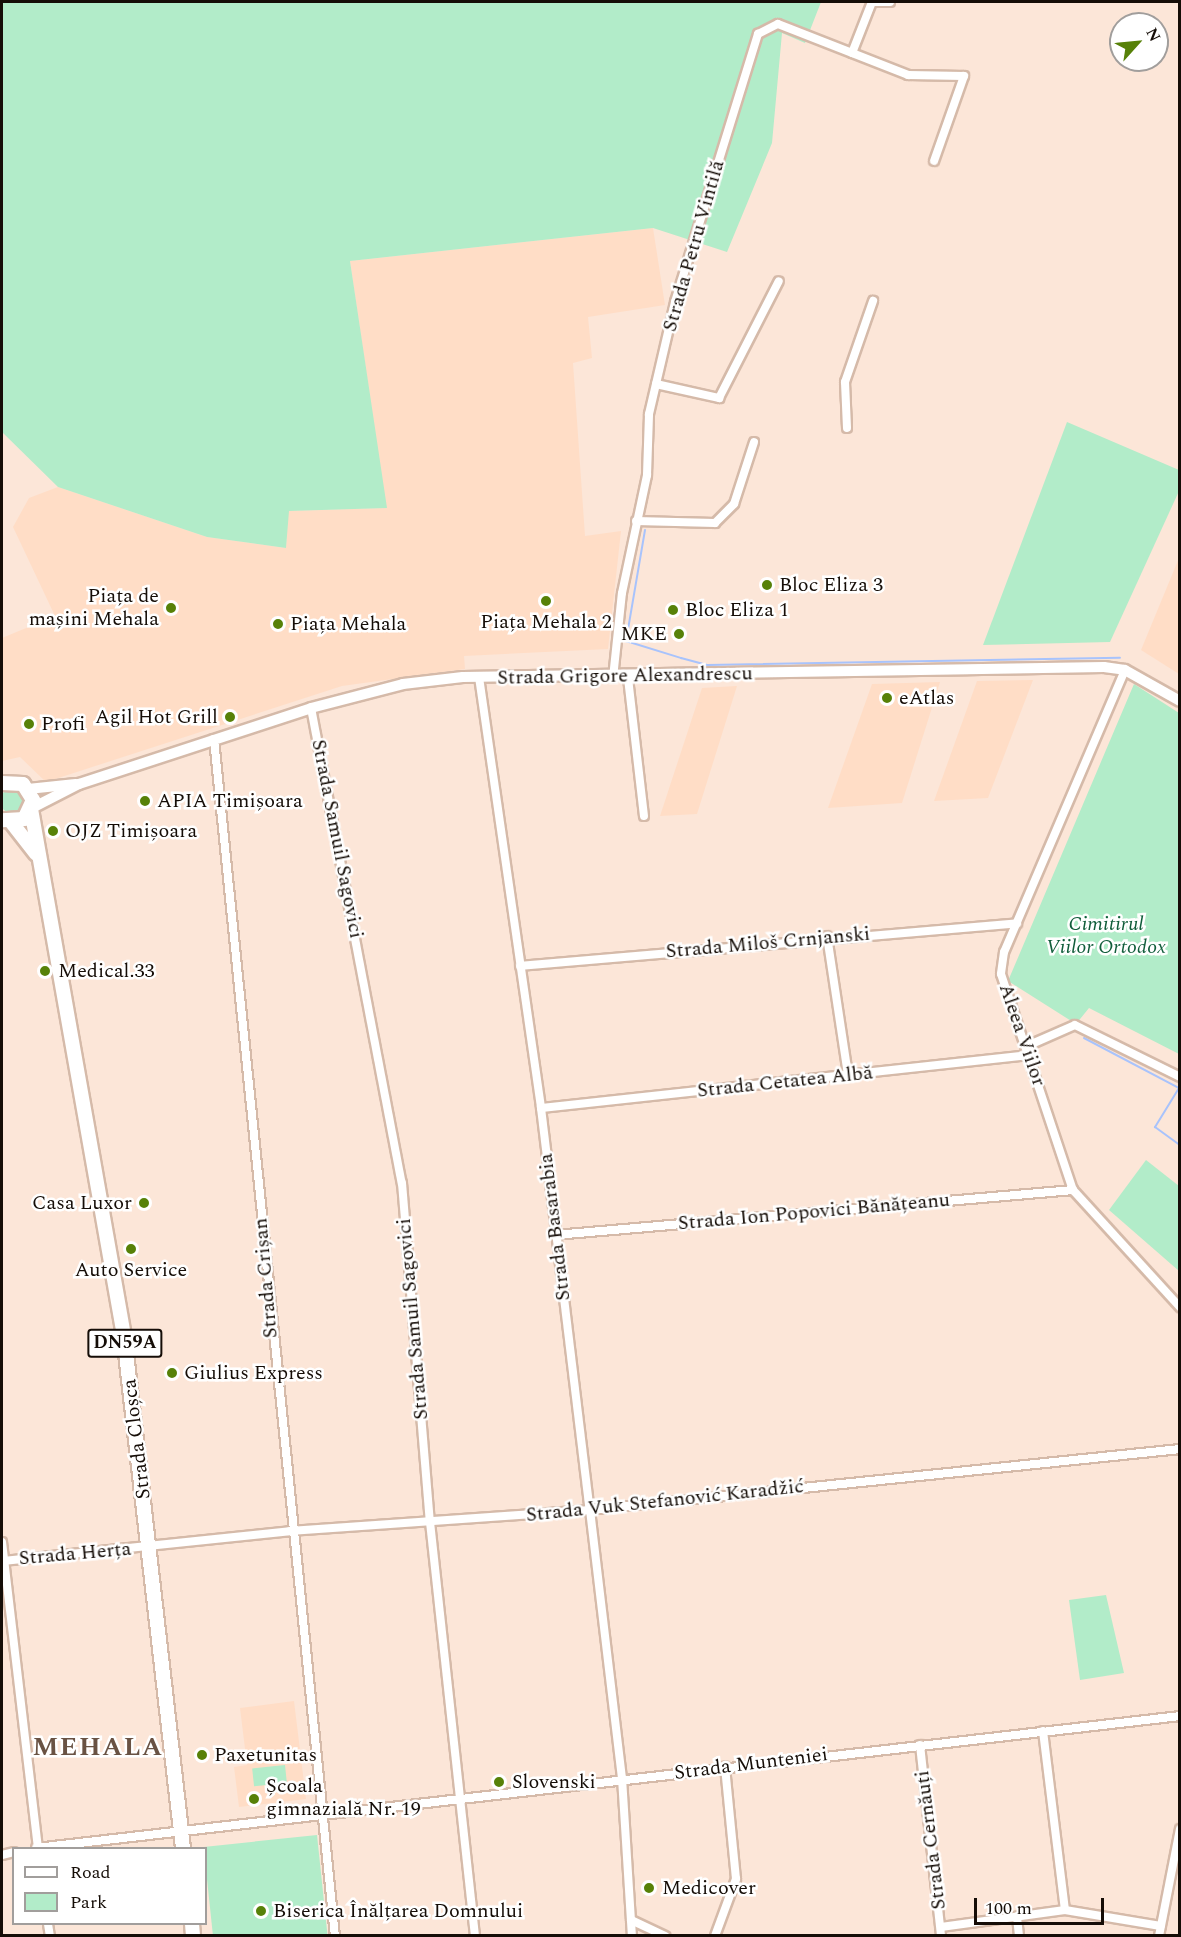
<!DOCTYPE html>
<html>
<head>
<meta charset="utf-8">
<style>
	body { margin:0 }
	#map { position:relative; width:1181px; height:1937px; overflow:hidden; background:#fce6d8; font-family:Spectral,serif }
	div>[style] { position:absolute }
	[style*='--x'] { left:calc(var(--x)*1px); top:calc(var(--y)*1px); width:calc(var(--w)*1px); rotate:calc(var(--a)*1deg) }
	.built>* { inset:0; background:#ffddc6 }
	.green>* { inset:0; background:#b2ecc9; transform-origin:0 0 }
	.round { border-radius:50% }
	.stream>* { height:2px; margin:-1px; padding:0 1px; transform-origin:1px; border-radius:1px; background:#a8c3fc }
	.roads { filter:drop-shadow(2px 0 #d5baa9) drop-shadow(-2px 0 #d5baa9) drop-shadow(0 2px #d5baa9) drop-shadow(0 -2px #d5baa9) }
	.minor>* { height:8px; margin:-4px; padding:0 4px; transform-origin:4px; border-radius:4px; background:#fff }
	.tertiary>* { height:10px; margin:-5px; padding:0 5px; transform-origin:5px; border-radius:5px; background:#fff }
	.primary>* { height:14px; margin:-7px; padding:0 7px; transform-origin:7px; border-radius:7px; background:#fff }
	.dots>* { width:16px; height:16px; translate:-50% -50%; box-sizing:border-box; border:3px solid #fff; border-radius:50% }
	span { translate:-50% -50%; white-space:nowrap; text-align:center; line-height:1.15; -webkit-text-stroke:5px #fff; paint-order:stroke }
	.shield-label span { padding:2px 4px; background:#fff; border:2px solid; border-radius:4px; -webkit-text-stroke-width:0 }
	.shield-label { font-size:18px; color:#150d07; font-weight:700 }
	.street-label { font-size:20px; color:#150d07 }
	.poi-label { font-size:20px; color:#150d07 }
	.left { translate:0 -50%; text-align:left }
	.right { translate:-100% -50%; text-align:right }
	.park-label { font-size:20px; color:#105d3a; font-style:italic }
	.district-label { font-size:26px; color:#695243; font-weight:700; letter-spacing:1.5px }
	.frame { position:absolute; inset:0; border:3px solid #150d07; pointer-events:none }
	.legend { position:absolute; left:12px; top:1847px; width:195px; height:78px; box-sizing:border-box; background:#fff; border:2px solid #a19e9c; margin:0; padding:8px 10px; list-style:none; font-size:18px; color:#150d07 }
	.legend li { display:flex; align-items:center; gap:12px; height:30px }
	.legend b { width:30px; border:2px solid #a19e9c }
	.north { position:absolute; left:1109px; top:12px; width:60px; height:60px; box-sizing:border-box; background:#fff; border:2px solid #a19e9c; border-radius:50%; rotate:63deg; font-size:16px; font-weight:700; line-height:24px; text-align:center; color:#150d07 }
	.north::after { content:''; display:block; margin:auto; width:21px; height:27px; background:#578108; clip-path:polygon(50% 0,100% 100%,50% 72%,0 100%) }
	.scale { position:absolute; left:974px; top:1898px; width:130px; height:27px; box-sizing:border-box; border:3px solid #150d07; border-top:0; padding-left:8px; font-size:18px; line-height:21px; white-space:nowrap; color:#150d07; -webkit-text-stroke:4px #fff; paint-order:stroke }
</style>
</head>
<body>
<div id="map">
	<div class="built">
		<i style="clip-path:polygon(653px 228px,665px 305px,588px 317px,592px 358px,573px 363px,585px 536px,621px 531px,608px 649px,464px 656px,465px 669px,342px 686px,46px 782px,20px 757px,2px 761px,2px 638px,55px 616px,13px 527px,29px 498px,58px 487px,207px 537px,286px 548px,288px 511px,386px 508px,350px 261px)"></i>
		<i style="clip-path:polygon(1179px 558px,1180px 674px,1179px 674px,1141px 650px)"></i>
		<i style="clip-path:polygon(1033px 680px,988px 798px,934px 801px,977px 681px)"></i>
		<i style="clip-path:polygon(940px 682px,902px 803px,828px 808px,872px 684px)"></i>
		<i style="clip-path:polygon(737px 686px,697px 814px,660px 816px,702px 688px)"></i>
		<i style="clip-path:polygon(294px 1701px,306px 1799px,239px 1807px,234px 1767px,247px 1765px,240px 1708px)"></i>
	</div>
	<div class="green">
		<i style="clip-path:polygon(2px 2px,821px 2px,805px 43px,782px 33px,772px 143px,727px 252px,653px 228px,350px 261px,387px 508px,289px 511px,286px 548px,207px 537px,58px 487px,2px 432px)"></i>
		<i style="clip-path:polygon(1067px 422px,1179px 470px,1179px 491px,1110px 642px,983px 645px)"></i>
		<i style="clip-path:polygon(1134px 684px,1179px 713px,1179px 1054px,1089px 1008px,1076px 1024px,1008px 981px)"></i>
		<i class="round" style="left:0;top:789px;width:24px;height:24px"></i>
		<i style="clip-path:polygon(1146px 1160px,1179px 1186px,1179px 1271px,1109px 1210px)"></i>
		<i style="clip-path:polygon(1106px 1595px,1124px 1673px,1080px 1680px,1069px 1600px)"></i>
		<i style="left:285px;top:1765px;width:18px;height:33px;rotate:84deg"></i>
		<i style="left:317px;top:1835px;width:100px;height:114px;rotate:84deg"></i>
	</div>
	<div class="stream">
		<i style="--x:645;--y:530;--w:113;--a:99.7"></i>
		<i style="--x:626;--y:641;--w:58;--a:17.2"></i>
		<i style="--x:681;--y:658;--w:28;--a:15"></i>
		<i style="--x:708;--y:665;--w:412;--a:-1"></i>
		<i style="--x:1084;--y:1038;--w:107;--a:27.8"></i>
		<i style="--x:1179;--y:1088;--w:46;--a:121.6"></i>
		<i style="--x:1155;--y:1127;--w:31;--a:36"></i>
	</div>
	<div class="roads">
		<div class="minor">
			<i style="--x:874;--y:2;--w:16;--a:0"></i>
			<i style="--x:852;--y:53;--w:55;--a:-68.6"></i>
			<i style="--x:656;--y:384;--w:65;--a:12.5"></i>
			<i style="--x:719;--y:398;--w:131;--a:-62.9"></i>
			<i style="--x:847;--y:428;--w:46;--a:-92.5"></i>
			<i style="--x:845;--y:382;--w:86;--a:-70.9"></i>
			<i style="--x:636;--y:521;--w:79;--a:1.5"></i>
			<i style="--x:715;--y:523;--w:27;--a:-45"></i>
			<i style="--x:734;--y:504;--w:65;--a:-72.1"></i>
			<i style="--x:1125;--y:670;--w:307;--a:113.2"></i>
			<i style="--x:1004;--y:952;--w:22;--a:98"></i>
			<i style="--x:1001;--y:974;--w:228;--a:71.6"></i>
			<i style="--x:1073;--y:1190;--w:159;--a:47.6"></i>
			<i style="--x:479;--y:677;--w:435;--a:81.8"></i>
			<i style="--x:541;--y:1108;--w:405;--a:83.1"></i>
			<i style="--x:590;--y:1510;--w:270;--a:83.2"></i>
			<i style="--x:622;--y:1778;--w:158;--a:86.4"></i>
			<i style="--x:613;--y:678;--w:85;--a:-84"></i>
			<i style="--x:622;--y:593;--w:121;--a:-78"></i>
			<i style="--x:647;--y:475;--w:61;--a:-88.1"></i>
			<i style="--x:649;--y:414;--w:115;--a:-76.9"></i>
			<i style="--x:675;--y:302;--w:281;--a:-72.8"></i>
			<i style="--x:758;--y:34;--w:22;--a:-27"></i>
			<i style="--x:778;--y:24;--w:140;--a:21.4"></i>
			<i style="--x:908;--y:75;--w:56;--a:1"></i>
			<i style="--x:964;--y:76;--w:90;--a:109.4"></i>
			<i style="--x:628;--y:678;--w:139;--a:83.4"></i>
			<i style="--x:311;--y:708;--w:484;--a:79.2"></i>
			<i style="--x:402;--y:1183;--w:340;--a:85.3"></i>
			<i style="--x:430;--y:1522;--w:416;--a:83.8"></i>
			<i style="--x:214;--y:739;--w:1203;--a:84.23"></i>
			<i style="--x:827;--y:936;--w:141;--a:81.4"></i>
			<i style="--x:520;--y:966;--w:499;--a:-4.9"></i>
			<i style="--x:1027;--y:1046;--w:52;--a:-23.6"></i>
			<i style="--x:1075;--y:1025;--w:117;--a:26.3"></i>
			<i style="--x:541;--y:1108;--w:492;--a:-6.2"></i>
			<i style="--x:555;--y:1235;--w:520;--a:-4.96"></i>
			<i style="--x:2;--y:1542;--w:308;--a:83.3"></i>
			<i style="--x:2;--y:1561;--w:290;--a:-5.9"></i>
			<i style="--x:290;--y:1531;--w:301;--a:-4"></i>
			<i style="--x:590;--y:1510;--w:593;--a:-5.9"></i>
			<i style="--x:1043;--y:1731;--w:180;--a:83"></i>
			<i style="--x:920;--y:1745;--w:192;--a:83.7"></i>
			<i style="--x:36;--y:1848;--w:1152;--a:-6.58"></i>
			<i style="--x:2;--y:1855;--w:12;--a:-14"></i>
			<i style="--x:1017;--y:1917;--w:19;--a:84"></i>
			<i style="--x:631;--y:1920;--w:38;--a:25"></i>
			<i style="--x:48;--y:1924;--w:12;--a:81"></i>
			<i style="--x:941;--y:1927;--w:125;--a:-7.8"></i>
			<i style="--x:1065;--y:1910;--w:97;--a:9.5"></i>
			<i style="--x:715;--y:1936;--w:61;--a:-69.8"></i>
			<i style="--x:736;--y:1879;--w:113;--a:-95.6"></i>
			<i style="--x:1159;--y:1936;--w:109;--a:-78.9"></i>
		</div>
		<div class="tertiary">
			<i style="--x:28;--y:789;--w:48;--a:-5.9"></i>
			<i style="--x:32;--y:808;--w:53;--a:-27.1"></i>
			<i style="--x:79;--y:784;--w:244;--a:-18.1"></i>
			<i style="--x:311;--y:708;--w:95;--a:-14.6"></i>
			<i style="--x:403;--y:684;--w:60;--a:-6.7"></i>
			<i style="--x:463;--y:677;--w:641;--a:-0.89"></i>
			<i style="--x:1104;--y:667;--w:21;--a:8"></i>
			<i style="--x:1125;--y:670;--w:63;--a:29.4"></i>
		</div>
		<div class="primary">
			<i style="--x:2;--y:783;--w:21;--a:3"></i>
			<i style="--x:23;--y:784;--w:19;--a:58"></i>
			<i style="--x:33;--y:800;--w:21;--a:115"></i>
			<i style="--x:24;--y:819;--w:22;--a:177"></i>
			<i style="--x:31;--y:809;--w:535;--a:79.99"></i>
			<i style="--x:124;--y:1336;--w:515;--a:83.43"></i>
			<i style="--x:12;--y:823;--w:39;--a:52"></i>
			<i style="--x:192;--y:1924;--w:12;--a:85"></i>
		</div>
	</div>
	<div class="dots">
		<i style="left:767px;top:585px;background:#578108"></i>
		<i style="left:546px;top:601px;background:#578108"></i>
		<i style="left:171px;top:608px;background:#578108"></i>
		<i style="left:673px;top:610px;background:#578108"></i>
		<i style="left:278px;top:624px;background:#578108"></i>
		<i style="left:679px;top:634px;background:#578108"></i>
		<i style="left:887px;top:698px;background:#578108"></i>
		<i style="left:230px;top:717px;background:#578108"></i>
		<i style="left:29px;top:724px;background:#578108"></i>
		<i style="left:145px;top:801px;background:#578108"></i>
		<i style="left:53px;top:831px;background:#578108"></i>
		<i style="left:45px;top:971px;background:#578108"></i>
		<i style="left:144px;top:1203px;background:#578108"></i>
		<i style="left:131px;top:1249px;background:#578108"></i>
		<i style="left:172px;top:1373px;background:#578108"></i>
		<i style="left:202px;top:1755px;background:#578108"></i>
		<i style="left:499px;top:1782px;background:#578108"></i>
		<i style="left:254px;top:1799px;background:#578108"></i>
		<i style="left:649px;top:1888px;background:#578108"></i>
		<i style="left:261px;top:1911px;background:#578108"></i>
	</div>
	<div class="shield-label">
		<span style="left:125px;top:1343px">DN59A</span>
	</div>
	<div class="street-label">
		<span style="left:694px;top:246px;rotate:-74deg">Strada Petru Vintilă</span>
		<span style="left:625px;top:676px;rotate:-1deg">Strada Grigore Alexandrescu</span>
		<span style="left:337px;top:839px;rotate:79deg">Strada Samuil Sagovici</span>
		<span style="left:768px;top:943px;rotate:-5deg">Strada Miloš Crnjanski</span>
		<span style="left:1022px;top:1035px;rotate:71deg">Aleea Viilor</span>
		<span style="left:785px;top:1082px;rotate:-6deg">Strada Cetatea Albă</span>
		<span style="left:814px;top:1212px;rotate:-5deg">Strada Ion Popovici Bănățeanu</span>
		<span style="left:555px;top:1227px;rotate:-97deg">Strada Basarabia</span>
		<span style="left:266px;top:1278px;rotate:-95deg">Strada Crișan</span>
		<span style="left:413px;top:1319px;rotate:-95deg">Strada Samuil Sagovici</span>
		<span style="left:137px;top:1439px;rotate:-97deg">Strada Cloșca</span>
		<span style="left:665px;top:1501px;rotate:-6deg">Strada Vuk Stefanović Karadžić</span>
		<span style="left:75px;top:1554px;rotate:-5deg">Strada Herța</span>
		<span style="left:751px;top:1764px;rotate:-7deg">Strada Munteniei</span>
		<span style="left:931px;top:1840px;rotate:-97deg">Strada Cernăuți</span>
	</div>
	<div class="poi-label">
		<span class="left" style="left:779px;top:585px">Bloc Eliza 3</span>
		<span class="right" style="left:159px;top:608px">Piața de<br>mașini Mehala</span>
		<span class="left" style="left:685px;top:610px">Bloc Eliza 1</span>
		<span style="left:546px;top:622px">Piața Mehala 2</span>
		<span class="left" style="left:290px;top:624px">Piața Mehala</span>
		<span class="right" style="left:667px;top:634px">MKE</span>
		<span class="left" style="left:899px;top:698px">eAtlas</span>
		<span class="right" style="left:218px;top:717px">Agil Hot Grill</span>
		<span class="left" style="left:41px;top:724px">Profi</span>
		<span class="left" style="left:157px;top:801px">APIA Timișoara</span>
		<span class="left" style="left:65px;top:831px">OJZ Timișoara</span>
		<span class="left" style="left:58px;top:971px">Medical.33</span>
		<span class="right" style="left:132px;top:1203px">Casa Luxor</span>
		<span style="left:131px;top:1270px">Auto Service</span>
		<span class="left" style="left:184px;top:1373px">Giulius Express</span>
		<span class="left" style="left:214px;top:1755px">Paxetunitas</span>
		<span class="left" style="left:512px;top:1782px">Slovenski</span>
		<span class="left" style="left:266px;top:1798px">Școala<br>gimnazială Nr. 19</span>
		<span class="left" style="left:662px;top:1888px">Medicover</span>
		<span class="left" style="left:273px;top:1911px">Biserica Înălțarea Domnului</span>
	</div>
	<div class="park-label">
		<span style="left:1106px;top:936px">Cimitirul<br>Viilor Ortodox</span>
	</div>
	<div class="district-label">
		<span style="left:98px;top:1748px">MEHALA</span>
	</div>
	<div class="frame"></div>
	<ul class="legend">
	<li><b style="height:8px;background:#fff"></b>Road</li>
	<li><b style="height:16px;background:#b2ecc9"></b>Park</li>
	</ul>
	<div class="north">N</div>
	<div class="scale">100 m</div>
</div>
</body>
</html>
